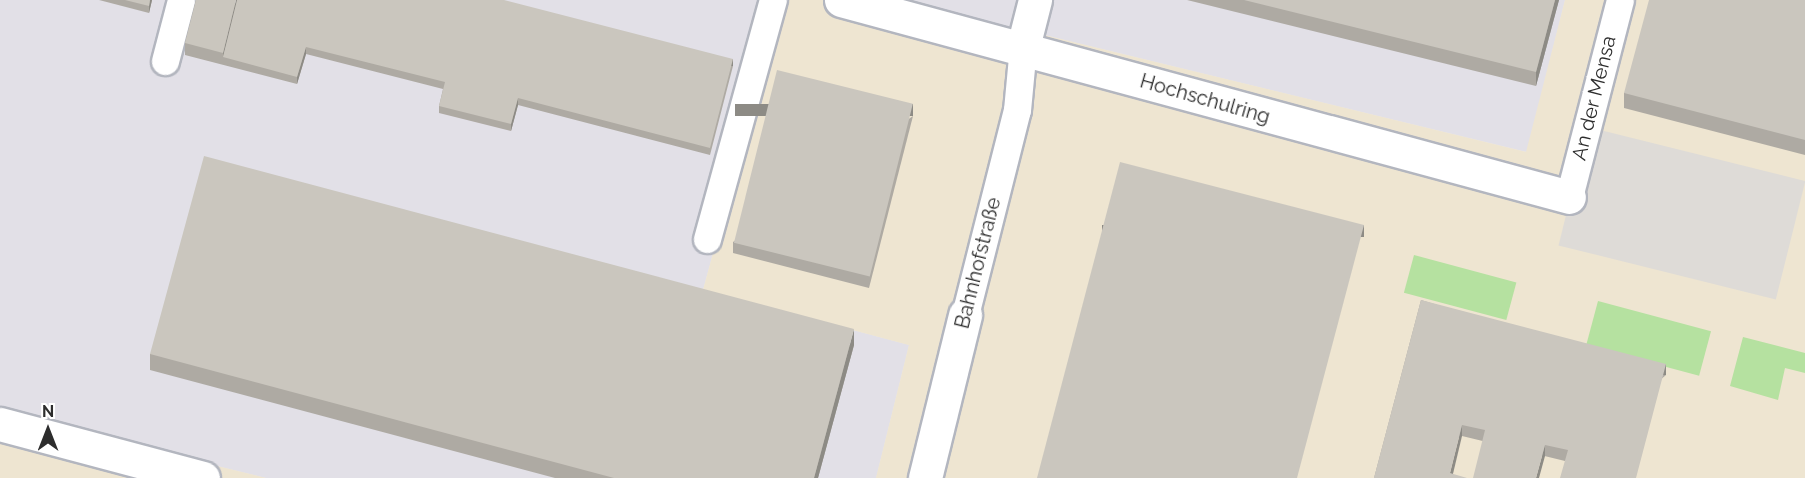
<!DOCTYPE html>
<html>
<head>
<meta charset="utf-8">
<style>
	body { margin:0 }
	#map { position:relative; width:1805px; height:478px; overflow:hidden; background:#eee8e0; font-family:Raleway,sans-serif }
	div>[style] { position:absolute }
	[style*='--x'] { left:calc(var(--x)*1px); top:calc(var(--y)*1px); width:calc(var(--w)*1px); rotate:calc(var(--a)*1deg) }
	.industrial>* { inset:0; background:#e2e0e7 }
	.education>* { inset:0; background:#eee5d1 }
	.green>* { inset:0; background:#b5e1a0; transform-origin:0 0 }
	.plaza>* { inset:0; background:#dedbd7; transform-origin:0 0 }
	.roads { filter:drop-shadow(2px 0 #b3b6bf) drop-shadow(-2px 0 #b3b6bf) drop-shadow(0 2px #b3b6bf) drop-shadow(0 -2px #b3b6bf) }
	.lane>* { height:27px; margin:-13.5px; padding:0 13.5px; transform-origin:13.5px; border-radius:13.5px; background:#fff }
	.street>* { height:33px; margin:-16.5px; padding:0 16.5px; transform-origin:16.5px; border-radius:16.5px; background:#fff }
	.wall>* { inset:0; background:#aeaaa3 }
	.shaded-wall>* { inset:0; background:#8d8b85; transform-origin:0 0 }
	.building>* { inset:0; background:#cac6be; transform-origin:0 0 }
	span { translate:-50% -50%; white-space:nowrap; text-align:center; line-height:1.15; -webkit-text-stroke:4.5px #fff; paint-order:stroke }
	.street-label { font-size:20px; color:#2d2d2d }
	.north { position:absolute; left:18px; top:400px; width:60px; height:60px; -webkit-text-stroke:4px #fff; paint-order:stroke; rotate:0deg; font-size:16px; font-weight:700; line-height:24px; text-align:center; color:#2d2d2d }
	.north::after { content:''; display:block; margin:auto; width:21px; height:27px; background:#2d2d2d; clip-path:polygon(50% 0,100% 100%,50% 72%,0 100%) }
</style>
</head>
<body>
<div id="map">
	<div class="industrial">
		<i style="clip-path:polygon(0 0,782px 0,703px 290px,909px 345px,876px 478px,266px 478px,0 413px)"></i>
		<i style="clip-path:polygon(900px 0,1565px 0,1527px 152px)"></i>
	</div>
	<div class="education">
		<i style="clip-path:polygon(782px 0,900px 0,1526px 152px,1565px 0,1805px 0,1805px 478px,876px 478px,909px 345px,703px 290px)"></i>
		<i style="clip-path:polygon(0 413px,266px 478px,0 478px)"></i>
	</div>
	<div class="green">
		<i style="left:1414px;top:255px;width:106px;height:39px;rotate:15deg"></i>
		<i style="left:1598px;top:301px;width:117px;height:46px;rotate:15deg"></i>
		<i style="clip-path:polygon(1743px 337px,1805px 353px,1805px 373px,1785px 368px,1778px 400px,1730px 386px)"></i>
	</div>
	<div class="plaza">
		<i style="left:1588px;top:127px;width:224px;height:122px;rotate:14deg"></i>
	</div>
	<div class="roads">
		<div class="lane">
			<i style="--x:165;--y:61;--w:63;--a:-75.3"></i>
			<i style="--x:1569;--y:197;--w:203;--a:-75.5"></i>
			<i style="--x:707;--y:239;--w:248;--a:-74.6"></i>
			<i style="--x:965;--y:315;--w:211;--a:-75.8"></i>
			<i style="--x:1017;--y:110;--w:63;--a:-84.6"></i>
		</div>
		<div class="street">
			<i style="--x:841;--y:0;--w:754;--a:15.14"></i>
			<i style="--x:1023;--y:47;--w:49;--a:-75.7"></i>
			<i style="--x:0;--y:424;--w:210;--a:14.9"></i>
			<i style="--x:925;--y:478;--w:168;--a:-76.2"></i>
		</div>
	</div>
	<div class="wall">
		<i style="clip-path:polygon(99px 0,152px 0,149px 13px)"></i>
		<i style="clip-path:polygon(196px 0,733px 66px,710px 155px,518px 105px,511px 131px,439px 113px,439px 106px,443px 89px,306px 54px,297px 84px,185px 55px,185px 43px)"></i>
		<i style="clip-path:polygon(1187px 0,1559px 0,1536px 86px)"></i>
		<i style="clip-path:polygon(1805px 0,1805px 155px,1624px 108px,1624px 93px)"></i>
		<i style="clip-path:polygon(913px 116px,869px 288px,733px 253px,733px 242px)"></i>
		<i style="clip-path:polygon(1421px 300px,1666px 375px,1565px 461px,1462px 436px,1374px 478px)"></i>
		<i style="clip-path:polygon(854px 345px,818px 478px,555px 478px,150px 370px,150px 354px)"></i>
	</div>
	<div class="shaded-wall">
		<i style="clip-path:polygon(150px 0,152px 0,149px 13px,149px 6px)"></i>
		<i style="clip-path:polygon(236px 0,239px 0,223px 57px,223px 53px)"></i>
		<i style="clip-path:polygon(1555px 0,1559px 0,1536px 86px,1536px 72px)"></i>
		<i style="clip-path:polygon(306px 47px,306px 54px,297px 84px,297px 77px)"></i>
		<i style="left:733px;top:59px;width:7px;height:92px;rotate:90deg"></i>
		<i style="clip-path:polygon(518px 98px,518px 105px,511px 131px,511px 124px)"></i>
		<i style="left:913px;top:104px;width:12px;height:178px;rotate:90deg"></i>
		<i style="left:1364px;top:225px;width:12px;height:262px;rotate:90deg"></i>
		<i style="clip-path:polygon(854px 329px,854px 345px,818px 478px,814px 478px)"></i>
		<i style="left:1666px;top:364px;width:11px;height:118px;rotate:90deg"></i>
		<i style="clip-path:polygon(1462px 425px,1462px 436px,1452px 478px,1450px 473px)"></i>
		<i style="clip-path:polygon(1545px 445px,1545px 456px,1539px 478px,1536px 478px)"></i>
	</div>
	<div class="building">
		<i style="clip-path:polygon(125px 0,150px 0,149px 6px)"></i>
		<i style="clip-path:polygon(196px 0,236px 0,223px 53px,185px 43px)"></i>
		<i style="clip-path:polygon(237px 0,504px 0,733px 59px,710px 148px,518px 98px,511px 124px,439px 106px,445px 82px,306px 47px,297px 77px,223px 57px)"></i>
		<i style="clip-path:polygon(1244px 0,1555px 0,1536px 72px)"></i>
		<i style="clip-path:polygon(1649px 0,1805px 0,1805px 140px,1624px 93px)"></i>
		<i style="left:777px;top:70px;width:140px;height:178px;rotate:14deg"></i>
		<i style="clip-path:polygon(204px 156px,854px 329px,814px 478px,614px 478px,150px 354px)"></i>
		<i style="clip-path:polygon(1120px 162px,1364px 225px,1297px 478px,1037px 478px)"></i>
		<i style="clip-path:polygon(1421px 300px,1666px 364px,1636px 478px,1560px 478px,1568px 450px,1545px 445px,1536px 478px,1473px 478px,1485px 430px,1462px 425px,1450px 473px,1467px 478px,1374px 478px)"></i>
	</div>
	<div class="street-label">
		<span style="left:1594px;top:98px;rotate:-76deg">An der Mensa</span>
		<span style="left:1205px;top:99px;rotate:16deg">Hochschulring</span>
		<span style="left:978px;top:263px;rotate:-76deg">Bahnhofstraße</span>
	</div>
	<div class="north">N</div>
</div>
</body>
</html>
